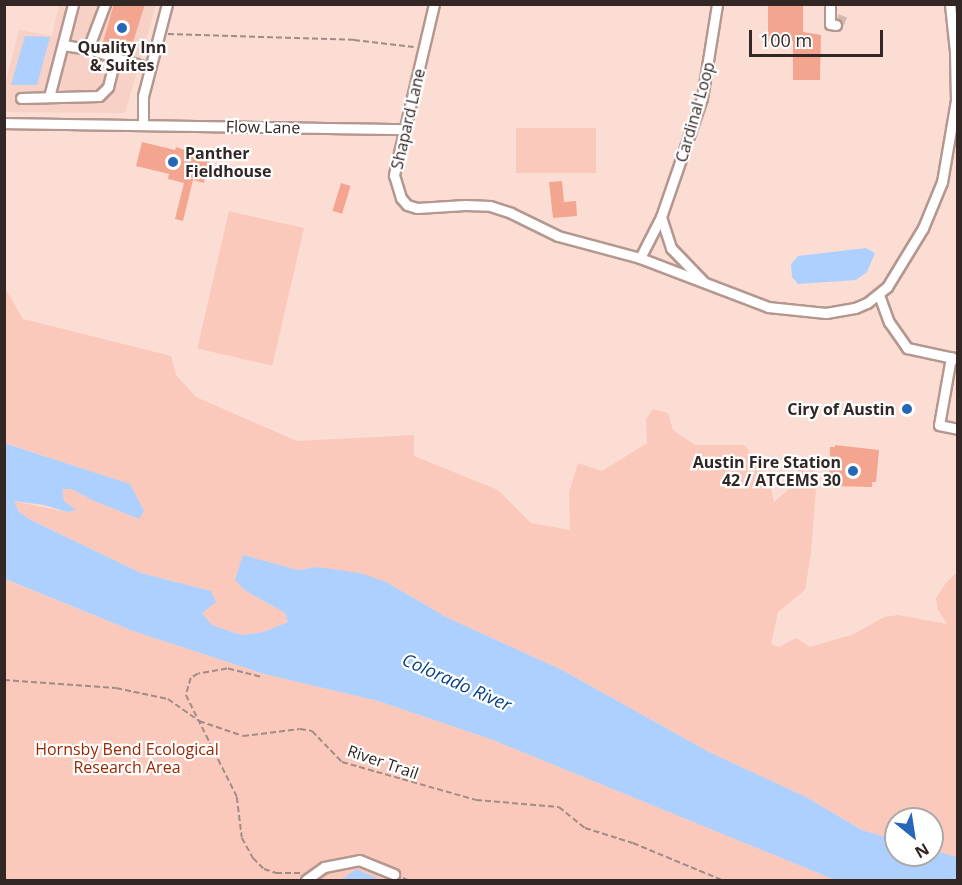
<!DOCTYPE html>
<html>
<head>
<meta charset="utf-8">
<style>
	body { margin:0 }
	#map { position:relative; width:962px; height:885px; overflow:hidden; background:#fcddd4; font-family:"Open Sans",sans-serif }
	div>[style] { position:absolute }
	[style*='--x'] { left:calc(var(--x)*1px); top:calc(var(--y)*1px); width:calc(var(--w)*1px); rotate:calc(var(--a)*1deg) }
	.built>* { inset:0; background:#f7d0c6 }
	.green>* { inset:0; background:#fbc9bb; transform-origin:0 0 }
	.water>* { inset:0; background:#aed0fe }
	.building>* { inset:0; background:#f4a590; transform-origin:0 0 }
	.minor-tunnel>* { height:9px; margin-top:-4.5px; transform-origin:0; background:repeating-linear-gradient(90deg,#d4b9b1 0 9px,transparent 0 13.5px) }
	.path>* { height:1.5px; margin-top:-0.75px; transform-origin:0; background:repeating-linear-gradient(90deg,#a18b85 0 6px,transparent 0 9px) }
	.roads { filter:drop-shadow(2px 0 #b4978f) drop-shadow(-2px 0 #b4978f) drop-shadow(0 2px #b4978f) drop-shadow(0 -2px #b4978f) }
	.minor>* { height:9px; margin:-4.5px; padding:0 4.5px; transform-origin:4.5px; border-radius:4.5px; background:#fff }
	.dots>* { width:16px; height:16px; translate:-50% -50%; box-sizing:border-box; border:3px solid #fff; border-radius:50% }
	span { translate:-50% -50%; white-space:nowrap; text-align:center; line-height:1.15; -webkit-text-stroke:4.5px #fff; paint-order:stroke }
	.poi-label { font-size:16px; color:#322724; font-weight:700 }
	.left { translate:0 -50%; text-align:left }
	.right { translate:-100% -50%; text-align:right }
	.street-label { font-size:16px; color:#322724 }
	.park-label { font-size:16px; color:#982801 }
	.water-label { font-size:18px; color:#054081; font-style:italic }
	.frame { position:absolute; inset:0; border:6px solid #322724; pointer-events:none }
	.north { position:absolute; left:884px; top:807px; width:60px; height:60px; box-sizing:border-box; background:#fff; border:2px solid #ada9a7; border-radius:50%; rotate:150deg; font-size:16px; font-weight:700; line-height:24px; text-align:center; color:#322724 }
	.north::after { content:''; display:block; margin:auto; width:21px; height:27px; background:#2667b8; clip-path:polygon(50% 0,100% 100%,50% 72%,0 100%) }
	.scale { position:absolute; left:749px; top:30px; width:134px; height:27px; box-sizing:border-box; border:3px solid #322724; border-top:0; padding-left:8px; font-size:18px; line-height:21px; white-space:nowrap; color:#322724; -webkit-text-stroke:4px #fff; paint-order:stroke }
</style>
</head>
<body>
<div id="map">
	<div class="built">
		<i style="clip-path:polygon(59px 5px,156px 5px,125px 113px,5px 112px,5px 84px,19px 30px,52px 36px)"></i>
	</div>
	<div class="green">
		<i style="left:596px;top:128px;width:45px;height:80px;rotate:90deg"></i>
		<i style="left:229px;top:211px;width:77px;height:141px;rotate:13deg"></i>
		<i style="clip-path:polygon(5px 288px,23px 319px,171px 356px,176px 375px,196px 397px,297px 441px,414px 435px,414px 456px,498px 490px,531px 523px,570px 530px,569px 493px,578px 463px,602px 471px,647px 443px,646px 419px,653px 409px,668px 413px,673px 430px,695px 445px,744px 445px,775px 482px,771px 490px,774px 502px,789px 489px,799px 467px,807px 465px,817px 476px,811px 553px,805px 590px,778px 612px,771px 644px,779px 647px,796px 638px,810px 647px,854px 634px,884px 617px,898px 615px,947px 624px,938px 610px,936px 598px,946px 583px,955px 574px,957px 575px,957px 857px,932px 850px,932px 819px,896px 819px,896px 840px,862px 830px,806px 797px,709px 752px,562px 670px,446px 617px,386px 582px,317px 567px,298px 570px,243px 555px,246px 591px,285px 613px,288px 622px,263px 632px,241px 635px,212px 625px,201px 613px,211px 591px,141px 573px,31px 520px,19px 512px,14px 501px,67px 512px,75px 510px,64px 501px,61px 489px,71px 489px,92px 500px,139px 519px,129px 484px,5px 443px)"></i>
		<i style="clip-path:polygon(4px 579px,133px 631px,264px 674px,378px 701px,493px 740px,835px 880px,5px 880px)"></i>
	</div>
	<div class="water">
		<i style="clip-path:polygon(25px 36px,50px 37px,37px 85px,11px 85px)"></i>
		<i style="clip-path:polygon(866px 248px,875px 253px,867px 272px,856px 280px,798px 284px,792px 277px,791px 264px,798px 256px)"></i>
		<i style="clip-path:polygon(4px 443px,130px 484px,144px 511px,139px 519px,92px 500px,71px 489px,62px 489px,64px 501px,76px 510px,67px 512px,44px 505px,14px 501px,19px 512px,31px 520px,141px 573px,211px 591px,216px 602px,202px 613px,212px 625px,241px 635px,263px 632px,288px 622px,285px 613px,246px 591px,235px 580px,243px 555px,298px 570px,317px 567px,360px 573px,386px 582px,446px 617px,562px 670px,709px 752px,806px 797px,862px 830px,896px 840px,896px 855px,932px 855px,932px 850px,957px 857px,957px 880px,835px 880px,493px 740px,378px 701px,264px 674px,133px 631px,5px 579px)"></i>
		<i style="clip-path:polygon(356px 869px,381px 880px,341px 880px)"></i>
	</div>
	<div class="building">
		<i style="clip-path:polygon(114px 4px,145px 4px,129px 55px,102px 46px)"></i>
		<i style="clip-path:polygon(768px 4px,803px 4px,803px 32px,821px 35px,820px 80px,793px 80px,793px 41px,768px 41px)"></i>
		<i style="clip-path:polygon(142px 142px,175px 150px,176px 147px,210px 159px,204px 183px,193px 180px,183px 221px,175px 219px,184px 183px,168px 179px,169px 174px,136px 166px)"></i>
		<i style="clip-path:polygon(562px 181px,564px 202px,576px 201px,577px 216px,553px 218px,549px 182px)"></i>
		<i style="left:341px;top:183px;width:10px;height:29px;rotate:17deg"></i>
		<i style="clip-path:polygon(835px 445px,879px 450px,876px 482px,872px 482px,872px 487px,829px 486px,830px 447px,835px 447px)"></i>
	</div>
	<div class="minor-tunnel">
		<i style="--x:837;--y:18;--w:12;--a:20"></i>
	</div>
	<div class="path">
		<i style="--x:168;--y:34;--w:186;--a:1.8"></i>
		<i style="--x:354;--y:40;--w:60;--a:6.7"></i>
		<i style="--x:260;--y:677;--w:34;--a:-166"></i>
		<i style="--x:227;--y:669;--w:29;--a:170"></i>
		<i style="--x:198;--y:674;--w:8;--a:150"></i>
		<i style="--x:191;--y:678;--w:18;--a:106"></i>
		<i style="--x:186;--y:695;--w:114;--a:63.4"></i>
		<i style="--x:237;--y:797;--w:41;--a:83"></i>
		<i style="--x:242;--y:838;--w:23;--a:61"></i>
		<i style="--x:253;--y:858;--w:16;--a:45"></i>
		<i style="--x:264;--y:869;--w:13;--a:18"></i>
		<i style="--x:276;--y:873;--w:24;--a:0"></i>
		<i style="--x:4;--y:680;--w:112;--a:4.1"></i>
		<i style="--x:116;--y:688;--w:53;--a:11.9"></i>
		<i style="--x:168;--y:699;--w:38;--a:35"></i>
		<i style="--x:199;--y:721;--w:46;--a:18.8"></i>
		<i style="--x:243;--y:736;--w:57;--a:-7"></i>
		<i style="--x:300;--y:729;--w:12;--a:9"></i>
		<i style="--x:312;--y:731;--w:43;--a:45.9"></i>
		<i style="--x:342;--y:762;--w:139;--a:15.8"></i>
		<i style="--x:476;--y:800;--w:83;--a:4.8"></i>
		<i style="--x:559;--y:807;--w:33;--a:39"></i>
		<i style="--x:585;--y:828;--w:50;--a:17.4"></i>
		<i style="--x:633;--y:843;--w:96;--a:22.6"></i>
		<i style="--x:403;--y:878;--w:5;--a:22"></i>
	</div>
	<div class="roads">
		<div class="minor">
			<i style="--x:105;--y:4;--w:48;--a:110.7"></i>
			<i style="--x:88;--y:49;--w:64;--a:17.3"></i>
			<i style="--x:434;--y:4;--w:176;--a:103.2"></i>
			<i style="--x:394;--y:175;--w:24;--a:73"></i>
			<i style="--x:401;--y:198;--w:9;--a:49"></i>
			<i style="--x:407;--y:205;--w:10;--a:17"></i>
			<i style="--x:417;--y:208;--w:48;--a:-3.6"></i>
			<i style="--x:465;--y:205;--w:25;--a:2"></i>
			<i style="--x:490;--y:206;--w:22;--a:18"></i>
			<i style="--x:511;--y:213;--w:52;--a:26.1"></i>
			<i style="--x:558;--y:236;--w:85;--a:15"></i>
			<i style="--x:640;--y:258;--w:137;--a:20.9"></i>
			<i style="--x:768;--y:307;--w:58;--a:5.9"></i>
			<i style="--x:826;--y:313;--w:29;--a:-10"></i>
			<i style="--x:855;--y:308;--w:13;--a:-23"></i>
			<i style="--x:867;--y:303;--w:26;--a:-39"></i>
			<i style="--x:887;--y:287;--w:69;--a:-58.6"></i>
			<i style="--x:923;--y:228;--w:50;--a:-67.6"></i>
			<i style="--x:942;--y:182;--w:83;--a:-80.3"></i>
			<i style="--x:956;--y:100;--w:49;--a:-91.2"></i>
			<i style="--x:955;--y:51;--w:47;--a:-96.1"></i>
			<i style="--x:830;--y:4;--w:20;--a:90"></i>
			<i style="--x:830;--y:24;--w:6;--a:9"></i>
			<i style="--x:63;--y:45;--w:25;--a:9"></i>
			<i style="--x:49;--y:97;--w:96;--a:-75.5"></i>
			<i style="--x:21;--y:98;--w:78;--a:-1.5"></i>
			<i style="--x:99;--y:96;--w:13;--a:-45"></i>
			<i style="--x:108;--y:87;--w:30;--a:-76"></i>
			<i style="--x:4;--y:123;--w:400;--a:0.9"></i>
			<i style="--x:143;--y:125;--w:29;--a:-90"></i>
			<i style="--x:143;--y:96;--w:95;--a:-75.4"></i>
			<i style="--x:661;--y:217;--w:33;--a:72"></i>
			<i style="--x:671;--y:248;--w:46;--a:45.9"></i>
			<i style="--x:640;--y:258;--w:46;--a:-62.9"></i>
			<i style="--x:661;--y:217;--w:126;--a:-71"></i>
			<i style="--x:702;--y:98;--w:95;--a:-80.9"></i>
			<i style="--x:879;--y:295;--w:29;--a:70"></i>
			<i style="--x:889;--y:322;--w:32;--a:55"></i>
			<i style="--x:907;--y:348;--w:52;--a:12.2"></i>
			<i style="--x:951;--y:357;--w:69;--a:100"></i>
			<i style="--x:939;--y:425;--w:19;--a:12"></i>
			<i style="--x:306;--y:880;--w:22;--a:-36"></i>
			<i style="--x:324;--y:867;--w:36;--a:-11"></i>
			<i style="--x:359;--y:860;--w:38;--a:22"></i>
		</div>
	</div>
	<div class="dots">
		<i style="left:122px;top:28px;background:#2667b8"></i>
		<i style="left:173px;top:162px;background:#2667b8"></i>
		<i style="left:907px;top:409px;background:#2667b8"></i>
		<i style="left:853px;top:471px;background:#2667b8"></i>
	</div>
	<div class="poi-label">
		<span style="left:122px;top:56px">Quality Inn<br>&amp; Suites</span>
		<span class="left" style="left:185px;top:162px">Panther<br>Fieldhouse</span>
		<span class="right" style="left:895px;top:409px">Ciry of Austin</span>
		<span class="right" style="left:841px;top:471px">Austin Fire Station<br>42 / ATCEMS 30</span>
	</div>
	<div class="street-label">
		<span style="left:695px;top:112px;rotate:-74deg">Cardinal Loop</span>
		<span style="left:408px;top:119px;rotate:-77deg">Shapard Lane</span>
		<span style="left:263px;top:127px;rotate:1deg">Flow Lane</span>
		<span style="left:383px;top:762px;rotate:19deg">River Trail</span>
	</div>
	<div class="park-label">
		<span style="left:127px;top:758px">Hornsby Bend Ecological<br>Research Area</span>
	</div>
	<div class="water-label">
		<span style="left:457px;top:682px;rotate:24deg">Colorado River</span>
	</div>
	<div class="frame"></div>
	<div class="north">N</div>
	<div class="scale">100 m</div>
</div>
</body>
</html>
